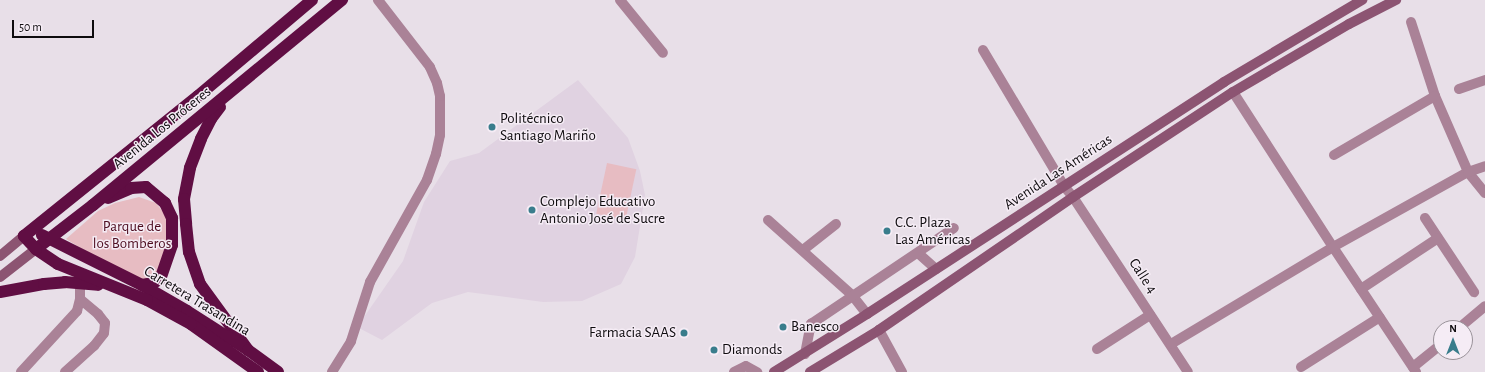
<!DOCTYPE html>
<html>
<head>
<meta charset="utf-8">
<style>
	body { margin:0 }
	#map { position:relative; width:1485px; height:372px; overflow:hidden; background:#e8dfe8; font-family:"Alegreya Sans",sans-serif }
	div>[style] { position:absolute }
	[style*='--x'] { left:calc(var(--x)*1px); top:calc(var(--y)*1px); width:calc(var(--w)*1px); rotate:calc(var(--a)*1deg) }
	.built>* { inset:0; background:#e0d2e1 }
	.green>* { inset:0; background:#e7bcc2; transform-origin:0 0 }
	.street>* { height:10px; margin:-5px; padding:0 5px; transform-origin:5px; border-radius:5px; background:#aa8297 }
	.secondary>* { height:10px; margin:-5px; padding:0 5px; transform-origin:5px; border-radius:5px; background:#8c5472 }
	.highway>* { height:12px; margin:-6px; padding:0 6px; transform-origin:6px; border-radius:6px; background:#600e43 }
	.dots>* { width:11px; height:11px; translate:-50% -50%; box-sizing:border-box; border:2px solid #f5ecf5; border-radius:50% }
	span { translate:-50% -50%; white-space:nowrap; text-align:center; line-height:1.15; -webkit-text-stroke:3px #f5ecf5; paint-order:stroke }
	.poi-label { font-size:15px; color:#0e0b0e }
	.left { translate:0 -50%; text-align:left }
	.right { translate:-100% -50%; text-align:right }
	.street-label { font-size:15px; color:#0e0b0e }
	.park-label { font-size:15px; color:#4e0d20 }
	.north { position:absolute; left:1433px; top:320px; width:40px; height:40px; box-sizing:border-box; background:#f5ecf5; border:1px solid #999299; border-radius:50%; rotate:0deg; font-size:11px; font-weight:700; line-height:16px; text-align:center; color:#0e0b0e }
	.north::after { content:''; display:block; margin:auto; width:14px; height:18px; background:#397d8c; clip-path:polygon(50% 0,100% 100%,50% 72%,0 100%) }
	.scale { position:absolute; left:12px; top:20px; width:82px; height:18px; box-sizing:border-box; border:2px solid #0e0b0e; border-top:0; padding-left:5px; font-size:12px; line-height:14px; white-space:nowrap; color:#0e0b0e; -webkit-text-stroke:3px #f5ecf5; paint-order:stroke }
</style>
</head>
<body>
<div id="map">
	<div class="built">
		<i style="clip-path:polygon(578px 80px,628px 138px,640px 171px,645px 195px,635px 257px,621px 284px,582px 301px,543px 302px,468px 292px,432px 303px,382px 340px,357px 327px,403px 261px,424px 202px,450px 161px,479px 153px)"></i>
	</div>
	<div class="green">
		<i style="left:607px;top:163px;width:30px;height:52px;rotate:12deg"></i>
		<i style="clip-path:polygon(139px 197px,156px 203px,167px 217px,169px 230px,166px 250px,158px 273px,152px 279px,141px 280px,92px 255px,66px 239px,98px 211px,115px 203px)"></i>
	</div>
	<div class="street">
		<i style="--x:620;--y:0;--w:68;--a:50.9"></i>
		<i style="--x:1411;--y:22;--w:78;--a:72"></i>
		<i style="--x:1435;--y:96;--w:83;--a:66.5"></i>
		<i style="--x:1468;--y:172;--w:27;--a:51"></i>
		<i style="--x:983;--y:50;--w:158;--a:59.2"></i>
		<i style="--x:1064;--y:186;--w:14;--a:51"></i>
		<i style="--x:1073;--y:197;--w:209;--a:56.7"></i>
		<i style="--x:1459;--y:89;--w:28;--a:-19"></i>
		<i style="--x:1233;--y:92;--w:184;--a:57.2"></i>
		<i style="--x:1333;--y:247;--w:150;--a:56.4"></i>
		<i style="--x:1334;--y:155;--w:117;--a:-30.3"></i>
		<i style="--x:1425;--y:218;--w:89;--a:56.5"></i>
		<i style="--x:768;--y:220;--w:113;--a:41.8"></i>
		<i style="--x:852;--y:295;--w:24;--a:52"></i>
		<i style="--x:803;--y:250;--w:42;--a:-38.2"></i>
		<i style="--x:918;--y:253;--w:24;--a:42"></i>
		<i style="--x:1361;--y:289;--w:92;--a:-33.5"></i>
		<i style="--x:1459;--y:328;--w:34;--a:-40"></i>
		<i style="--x:879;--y:330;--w:48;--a:61.3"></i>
		<i style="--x:1171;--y:344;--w:189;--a:-30.9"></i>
		<i style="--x:1333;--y:247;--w:154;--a:-29.1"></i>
		<i style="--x:1468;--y:172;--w:18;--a:-19"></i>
		<i style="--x:1097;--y:349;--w:63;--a:-32.7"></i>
		<i style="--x:805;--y:354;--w:31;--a:-79"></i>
		<i style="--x:811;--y:324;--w:172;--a:-33.9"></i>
		<i style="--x:1301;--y:367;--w:93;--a:-32.3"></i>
		<i style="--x:1413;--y:367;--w:36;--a:-39"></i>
		<i style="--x:21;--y:372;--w:83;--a:-47.4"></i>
		<i style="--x:77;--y:311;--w:12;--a:-76"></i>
		<i style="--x:80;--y:299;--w:16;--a:-90"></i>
		<i style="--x:65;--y:372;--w:39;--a:-42"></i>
		<i style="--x:94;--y:346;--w:16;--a:-52"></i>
		<i style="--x:104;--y:333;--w:10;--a:-84"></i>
		<i style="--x:105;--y:323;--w:11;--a:-128"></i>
		<i style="--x:98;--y:314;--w:23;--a:-140"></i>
		<i style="--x:332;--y:372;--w:36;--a:-58"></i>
		<i style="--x:351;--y:341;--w:62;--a:-72.1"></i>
		<i style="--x:370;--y:282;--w:117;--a:-60.8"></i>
		<i style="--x:427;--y:180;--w:28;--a:-71"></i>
		<i style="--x:436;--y:154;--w:19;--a:-78"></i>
		<i style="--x:440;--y:135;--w:39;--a:-90"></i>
		<i style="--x:440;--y:96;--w:13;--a:-103"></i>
		<i style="--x:437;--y:83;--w:17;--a:-114"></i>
		<i style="--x:430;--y:67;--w:85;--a:-127.8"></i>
		<i style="--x:734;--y:372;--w:13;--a:-27"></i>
		<i style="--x:746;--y:366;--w:13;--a:29"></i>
	</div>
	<div class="secondary">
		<i style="--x:0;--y:256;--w:31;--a:-40"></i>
		<i style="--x:0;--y:277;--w:46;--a:-37.9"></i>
		<i style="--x:774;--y:372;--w:110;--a:-31.9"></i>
		<i style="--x:867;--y:314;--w:426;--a:-33"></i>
		<i style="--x:1224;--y:82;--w:161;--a:-30.7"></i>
		<i style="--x:810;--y:372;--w:81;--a:-31.3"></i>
		<i style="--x:879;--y:330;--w:235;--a:-34.4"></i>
		<i style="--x:1073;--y:197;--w:191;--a:-33.3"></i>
		<i style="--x:1233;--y:92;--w:134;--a:-30.4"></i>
		<i style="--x:1349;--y:24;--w:53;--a:-27.1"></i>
	</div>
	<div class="highway">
		<i style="--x:220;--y:107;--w:15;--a:127"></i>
		<i style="--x:211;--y:119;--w:22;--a:117"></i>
		<i style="--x:201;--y:139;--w:31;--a:111"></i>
		<i style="--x:190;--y:168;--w:32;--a:101"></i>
		<i style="--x:184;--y:199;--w:25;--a:85"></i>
		<i style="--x:186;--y:224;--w:28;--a:84"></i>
		<i style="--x:189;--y:252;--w:34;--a:71"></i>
		<i style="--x:200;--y:284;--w:82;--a:54"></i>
		<i style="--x:108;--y:198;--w:25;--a:-23"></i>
		<i style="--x:131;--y:188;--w:15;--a:-4"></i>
		<i style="--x:146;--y:187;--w:25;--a:40"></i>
		<i style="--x:165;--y:203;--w:17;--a:65"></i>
		<i style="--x:172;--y:218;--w:27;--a:90"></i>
		<i style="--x:172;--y:245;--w:36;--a:109"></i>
		<i style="--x:160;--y:279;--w:8;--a:150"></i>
		<i style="--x:153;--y:283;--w:11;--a:170"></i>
		<i style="--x:42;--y:235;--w:112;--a:26.6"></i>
		<i style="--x:142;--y:285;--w:52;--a:30"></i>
		<i style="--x:187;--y:311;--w:72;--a:32.6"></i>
		<i style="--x:248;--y:350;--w:37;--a:36"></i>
		<i style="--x:36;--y:249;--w:72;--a:-37.7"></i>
		<i style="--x:93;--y:205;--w:323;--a:-39.5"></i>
		<i style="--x:0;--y:292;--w:45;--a:-10.3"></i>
		<i style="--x:44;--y:284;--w:21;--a:-5"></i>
		<i style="--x:65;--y:282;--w:33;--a:5"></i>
		<i style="--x:258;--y:372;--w:82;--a:-144.4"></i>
		<i style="--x:191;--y:324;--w:50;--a:-151.4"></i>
		<i style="--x:147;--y:300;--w:96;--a:-158"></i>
		<i style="--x:58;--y:264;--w:27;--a:-146"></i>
		<i style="--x:36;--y:249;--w:18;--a:-133"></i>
		<i style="--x:24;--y:236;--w:223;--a:-38.8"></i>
		<i style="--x:198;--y:96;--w:149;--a:-40.1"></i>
	</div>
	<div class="dots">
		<i style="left:492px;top:127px;background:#397d8c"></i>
		<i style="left:532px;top:210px;background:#397d8c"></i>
		<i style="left:887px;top:231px;background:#397d8c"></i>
		<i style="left:783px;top:327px;background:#397d8c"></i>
		<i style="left:684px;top:333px;background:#397d8c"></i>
		<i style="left:714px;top:350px;background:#397d8c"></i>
	</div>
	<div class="poi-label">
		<span class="left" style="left:500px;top:127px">Politécnico<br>Santiago Mariño</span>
		<span class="left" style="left:540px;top:210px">Complejo Educativo<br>Antonio José de Sucre</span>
		<span class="left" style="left:895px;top:231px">C.C. Plaza<br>Las Américas</span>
		<span class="left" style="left:791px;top:327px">Banesco</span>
		<span class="right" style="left:676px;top:333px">Farmacia SAAS</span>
		<span class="left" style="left:722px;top:350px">Diamonds</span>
	</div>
	<div class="street-label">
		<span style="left:162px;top:128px;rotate:-39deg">Avenida Los Próceres</span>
		<span style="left:1058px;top:172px;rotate:-33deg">Avenida Las Américas</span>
		<span style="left:1143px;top:276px;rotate:57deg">Calle 4</span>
		<span style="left:197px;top:301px;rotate:31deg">Carretera Trasandina</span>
	</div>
	<div class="park-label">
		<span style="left:132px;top:235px">Parque de<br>los Bomberos</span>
	</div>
	<div class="north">N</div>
	<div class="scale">50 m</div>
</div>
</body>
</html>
